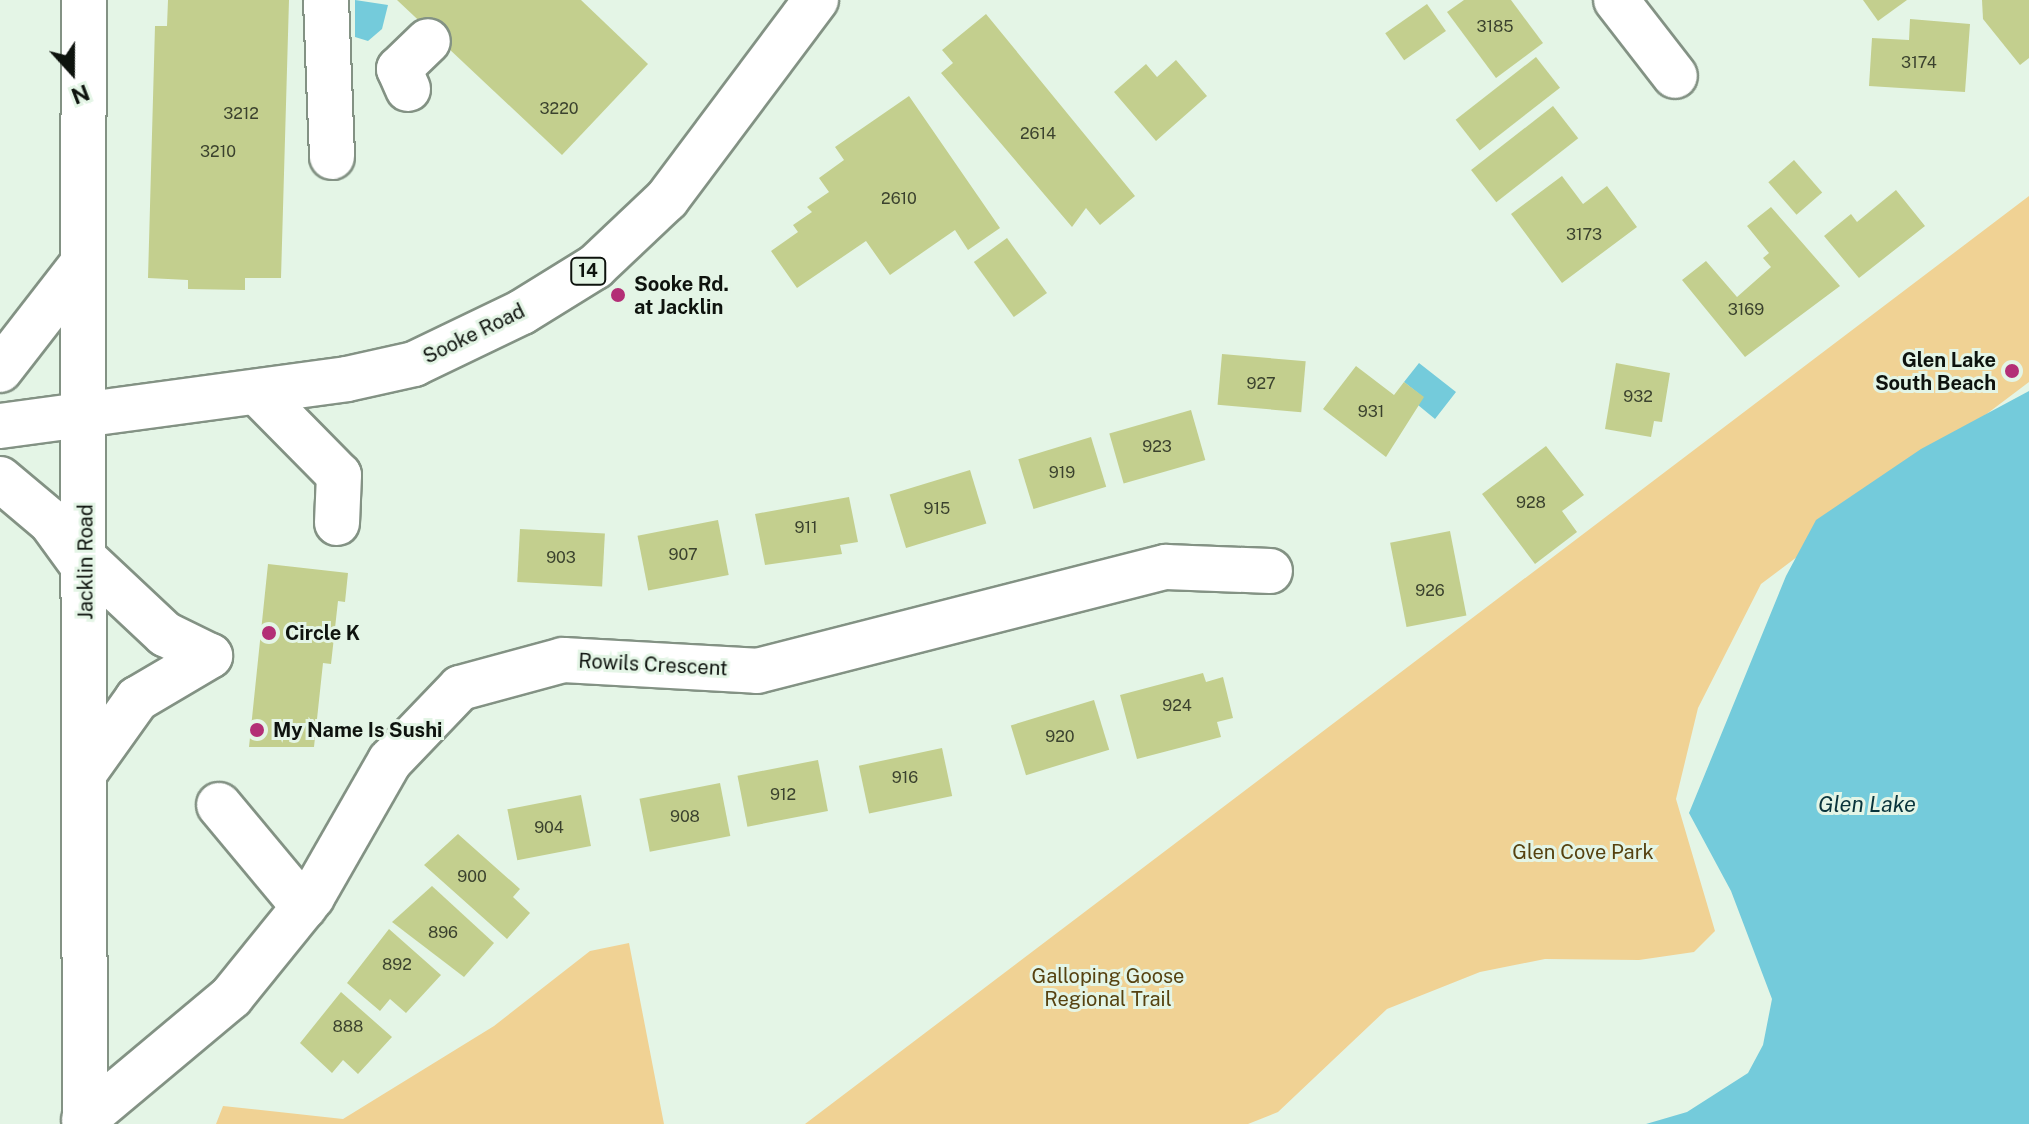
<!DOCTYPE html>
<html>
<head>
<meta charset="utf-8">
<style>
	body { margin:0 }
	#map { position:relative; width:2029px; height:1124px; overflow:hidden; background:#e4f5e6; font-family:"Public Sans",sans-serif }
	div>[style] { position:absolute }
	[style*='--x'] { left:calc(var(--x)*1px); top:calc(var(--y)*1px); width:calc(var(--w)*1px); rotate:calc(var(--a)*1deg) }
	.green>* { inset:0; background:#f0d294 }
	.water>* { inset:0; background:#74cbdb }
	.building>* { inset:0; background:#c3cf8e; transform-origin:0 0 }
	.roads { filter:drop-shadow(2px 0 #839284) drop-shadow(-2px 0 #839284) drop-shadow(0 2px #839284) drop-shadow(0 -2px #839284) }
	.minor>* { height:44px; margin:-22px; padding:0 22px; transform-origin:22px; border-radius:22px; background:#fff }
	.major>* { height:44px; margin:-22px; padding:0 22px; transform-origin:22px; border-radius:22px; background:#fff }
	.dots>* { width:22px; height:22px; translate:-50% -50%; box-sizing:border-box; border:4px solid #e4f5e6; border-radius:50% }
	span { translate:-50% -50%; white-space:nowrap; text-align:center; line-height:1.15; -webkit-text-stroke:6px #e4f5e6; paint-order:stroke }
	.number-label { font-size:16px; color:#3b422e }
	.number-label span { -webkit-text-stroke-width:0 }
	.shield-label span { padding:2px 6px; background:#e4f5e6; border:2px solid; border-radius:6px; -webkit-text-stroke-width:0 }
	.shield-label { font-size:18px; color:#0e130e; font-weight:700 }
	.poi-label { font-size:20px; color:#0e130e; font-weight:700 }
	.left { translate:0 -50%; text-align:left }
	.right { translate:-100% -50%; text-align:right }
	.street-label { font-size:20px; color:#0e130e }
	.park-label { font-size:20px; color:#564210 }
	.water-label { font-size:22px; color:#09343b; font-style:italic }
	.north { position:absolute; left:32px; top:32px; width:80px; height:80px; -webkit-text-stroke:6px #e4f5e6; paint-order:stroke; rotate:159deg; font-size:22px; font-weight:700; line-height:32px; text-align:center; color:#0e130e }
	.north::after { content:''; display:block; margin:auto; width:28px; height:36px; background:#0e130e; clip-path:polygon(50% 0,100% 100%,50% 72%,0 100%) }
</style>
</head>
<body>
<div id="map">
	<div class="green">
		<i style="clip-path:polygon(2029px 196px,2029px 382px,1761px 584px,1698px 708px,1676px 799px,1715px 931px,1694px 952px,1639px 960px,1545px 959px,1480px 972px,1387px 1009px,1278px 1112px,1248px 1124px,805px 1124px)"></i>
		<i style="clip-path:polygon(629px 943px,664px 1124px,216px 1124px,223px 1106px,343px 1119px,494px 1026px,590px 951px)"></i>
	</div>
	<div class="water">
		<i style="clip-path:polygon(355px 0,388px 5px,382px 29px,368px 41px,355px 37px)"></i>
		<i style="clip-path:polygon(1419px 363px,1456px 392px,1435px 419px,1418px 405px,1423px 397px,1404px 382px)"></i>
		<i style="clip-path:polygon(2029px 391px,2029px 1124px,1646px 1124px,1687px 1112px,1748px 1073px,1763px 1045px,1772px 999px,1731px 891px,1689px 813px,1786px 576px,1816px 520px,1921px 449px)"></i>
	</div>
	<div class="building">
		<i style="clip-path:polygon(168px 0,289px 0,281px 278px,245px 278px,245px 290px,188px 289px,188px 280px,148px 278px,155px 26px,167px 26px)"></i>
		<i style="clip-path:polygon(397px 0,581px 0,648px 64px,562px 155px)"></i>
		<i style="clip-path:polygon(1464px 0,1511px 0,1543px 43px,1496px 78px,1447px 12px)"></i>
		<i style="clip-path:polygon(1863px 0,1907px 0,1878px 21px)"></i>
		<i style="clip-path:polygon(1982px 0,2029px 0,2029px 58px,2020px 65px,1983px 19px)"></i>
		<i style="left:1427px;top:4px;width:33px;height:51px;rotate:55deg"></i>
		<i style="clip-path:polygon(986px 14px,1135px 196px,1100px 225px,1086px 208px,1072px 227px,941px 73px,953px 63px,942px 50px)"></i>
		<i style="clip-path:polygon(1910px 19px,1970px 24px,1965px 92px,1869px 86px,1872px 38px,1909px 40px)"></i>
		<i style="left:1536px;top:57px;width:39px;height:102px;rotate:52deg"></i>
		<i style="clip-path:polygon(1176px 60px,1207px 96px,1156px 141px,1114px 92px,1146px 64px,1157px 77px)"></i>
		<i style="clip-path:polygon(909px 96px,1000px 228px,968px 250px,955px 230px,890px 275px,866px 241px,797px 288px,771px 251px,798px 232px,793px 225px,812px 212px,807px 207px,829px 192px,819px 178px,844px 160px,835px 147px)"></i>
		<i style="left:1553px;top:106px;width:41px;height:104px;rotate:52deg"></i>
		<i style="left:1794px;top:160px;width:43px;height:34px;rotate:49deg"></i>
		<i style="clip-path:polygon(1562px 176px,1583px 204px,1607px 186px,1637px 227px,1562px 283px,1511px 214px)"></i>
		<i style="clip-path:polygon(1896px 190px,1925px 226px,1859px 278px,1824px 236px,1851px 214px,1857px 222px)"></i>
		<i style="clip-path:polygon(1771px 207px,1840px 286px,1745px 357px,1682px 280px,1706px 261px,1737px 297px,1771px 267px,1763px 258px,1769px 253px,1747px 226px)"></i>
		<i style="left:1007px;top:238px;width:68px;height:41px;rotate:54deg"></i>
		<i style="left:1222px;top:354px;width:84px;height:51px;rotate:5deg"></i>
		<i style="clip-path:polygon(1616px 363px,1670px 373px,1662px 422px,1654px 421px,1651px 437px,1605px 429px)"></i>
		<i style="clip-path:polygon(1356px 366px,1394px 395px,1404px 382px,1424px 397px,1386px 457px,1323px 409px)"></i>
		<i style="left:1191px;top:410px;width:52px;height:85px;rotate:74deg"></i>
		<i style="left:1091px;top:437px;width:52px;height:76px;rotate:73deg"></i>
		<i style="clip-path:polygon(1546px 446px,1584px 495px,1562px 511px,1577px 532px,1535px 564px,1482px 494px)"></i>
		<i style="left:970px;top:470px;width:56px;height:84px;rotate:73deg"></i>
		<i style="clip-path:polygon(849px 497px,858px 542px,840px 545px,842px 554px,765px 565px,755px 514px)"></i>
		<i style="left:718px;top:520px;width:56px;height:82px;rotate:79deg"></i>
		<i style="left:520px;top:529px;width:85px;height:53px;rotate:3deg"></i>
		<i style="left:1450px;top:531px;width:86px;height:61px;rotate:79deg"></i>
		<i style="clip-path:polygon(268px 564px,348px 573px,345px 602px,338px 601px,331px 664px,323px 663px,314px 747px,249px 747px)"></i>
		<i style="clip-path:polygon(1203px 673px,1206px 682px,1223px 677px,1233px 718px,1217px 722px,1221px 737px,1137px 759px,1120px 695px)"></i>
		<i style="left:1094px;top:700px;width:52px;height:87px;rotate:73deg"></i>
		<i style="left:942px;top:748px;width:49px;height:85px;rotate:78deg"></i>
		<i style="left:818px;top:760px;width:52px;height:82px;rotate:79deg"></i>
		<i style="left:720px;top:783px;width:54px;height:82px;rotate:79deg"></i>
		<i style="left:581px;top:795px;width:52px;height:75px;rotate:79deg"></i>
		<i style="clip-path:polygon(458px 834px,520px 889px,513px 897px,530px 913px,507px 939px,424px 865px)"></i>
		<i style="clip-path:polygon(432px 886px,494px 943px,464px 977px,392px 922px)"></i>
		<i style="clip-path:polygon(389px 929px,441px 975px,406px 1013px,390px 999px,380px 1011px,347px 983px)"></i>
		<i style="clip-path:polygon(341px 992px,392px 1037px,358px 1074px,343px 1060px,332px 1073px,300px 1043px)"></i>
	</div>
	<div class="roads">
		<div class="minor">
			<i style="--x:326;--y:0;--w:157;--a:87.8"></i>
			<i style="--x:1616;--y:0;--w:96;--a:52.2"></i>
			<i style="--x:408;--y:89;--w:22;--a:-114"></i>
			<i style="--x:399;--y:69;--w:40;--a:-44"></i>
			<i style="--x:258;--y:393;--w:115;--a:45.4"></i>
			<i style="--x:339;--y:475;--w:48;--a:92.4"></i>
			<i style="--x:83;--y:416;--w:416;--a:-89.9"></i>
			<i style="--x:85;--y:559;--w:110;--a:43.2"></i>
			<i style="--x:165;--y:634;--w:50;--a:26.1"></i>
			<i style="--x:85;--y:772;--w:90;--a:-54.5"></i>
			<i style="--x:137;--y:699;--w:85;--a:-30.5"></i>
			<i style="--x:219;--y:805;--w:133;--a:50.2"></i>
			<i style="--x:84;--y:1120;--w:192;--a:-39.9"></i>
			<i style="--x:231;--y:997;--w:129;--a:-51"></i>
			<i style="--x:312;--y:897;--w:157;--a:-60.2"></i>
			<i style="--x:390;--y:761;--w:101;--a:-46.2"></i>
			<i style="--x:460;--y:688;--w:107;--a:-15.2"></i>
			<i style="--x:563;--y:660;--w:194;--a:3.2"></i>
			<i style="--x:757;--y:671;--w:422;--a:-14.3"></i>
			<i style="--x:1166;--y:567;--w:104;--a:2.2"></i>
		</div>
		<div class="major">
			<i style="--x:0;--y:370;--w:129;--a:-52.2"></i>
			<i style="--x:83;--y:416;--w:708;--a:89.84"></i>
			<i style="--x:0;--y:426;--w:350;--a:-7.7"></i>
			<i style="--x:347;--y:379;--w:69;--a:-12.6"></i>
			<i style="--x:414;--y:364;--w:120;--a:-25.7"></i>
			<i style="--x:522;--y:312;--w:86;--a:-31.7"></i>
			<i style="--x:595;--y:267;--w:99;--a:-43.4"></i>
			<i style="--x:667;--y:199;--w:249;--a:-53.2"></i>
			<i style="--x:0;--y:479;--w:67;--a:40.1"></i>
			<i style="--x:51;--y:522;--w:59;--a:53.9"></i>
		</div>
	</div>
	<div class="dots">
		<i style="left:618px;top:295px;background:#b32f76"></i>
		<i style="left:2012px;top:371px;background:#b32f76"></i>
		<i style="left:269px;top:633px;background:#b32f76"></i>
		<i style="left:257px;top:730px;background:#b32f76"></i>
	</div>
	<div class="number-label">
		<span style="left:1495px;top:27px">3185</span>
		<span style="left:1919px;top:63px">3174</span>
		<span style="left:559px;top:109px">3220</span>
		<span style="left:241px;top:114px">3212</span>
		<span style="left:1038px;top:134px">2614</span>
		<span style="left:218px;top:152px">3210</span>
		<span style="left:899px;top:199px">2610</span>
		<span style="left:1584px;top:235px">3173</span>
		<span style="left:1746px;top:310px">3169</span>
		<span style="left:1261px;top:384px">927</span>
		<span style="left:1638px;top:397px">932</span>
		<span style="left:1371px;top:412px">931</span>
		<span style="left:1157px;top:447px">923</span>
		<span style="left:1062px;top:473px">919</span>
		<span style="left:1531px;top:503px">928</span>
		<span style="left:937px;top:509px">915</span>
		<span style="left:806px;top:528px">911</span>
		<span style="left:683px;top:555px">907</span>
		<span style="left:561px;top:558px">903</span>
		<span style="left:1430px;top:591px">926</span>
		<span style="left:1177px;top:706px">924</span>
		<span style="left:1060px;top:737px">920</span>
		<span style="left:905px;top:778px">916</span>
		<span style="left:783px;top:795px">912</span>
		<span style="left:685px;top:817px">908</span>
		<span style="left:549px;top:828px">904</span>
		<span style="left:472px;top:877px">900</span>
		<span style="left:443px;top:933px">896</span>
		<span style="left:397px;top:965px">892</span>
		<span style="left:348px;top:1027px">888</span>
	</div>
	<div class="shield-label">
		<span style="left:588px;top:271px">14</span>
	</div>
	<div class="poi-label">
		<span class="left" style="left:634px;top:296px">Sooke Rd.<br>at Jacklin</span>
		<span class="right" style="left:1996px;top:372px">Glen Lake<br>South Beach</span>
		<span class="left" style="left:285px;top:633px">Circle K</span>
		<span class="left" style="left:273px;top:730px">My Name Is Sushi</span>
	</div>
	<div class="street-label">
		<span style="left:474px;top:334px;rotate:-26deg">Sooke Road</span>
		<span style="left:86px;top:562px;rotate:-90deg">Jacklin Road</span>
		<span style="left:653px;top:665px;rotate:3deg">Rowils Crescent</span>
	</div>
	<div class="park-label">
		<span style="left:1583px;top:852px">Glen Cove Park</span>
		<span style="left:1108px;top:988px">Galloping Goose<br>Regional Trail</span>
	</div>
	<div class="water-label">
		<span style="left:1867px;top:805px">Glen Lake</span>
	</div>
	<div class="north">N</div>
</div>
</body>
</html>
